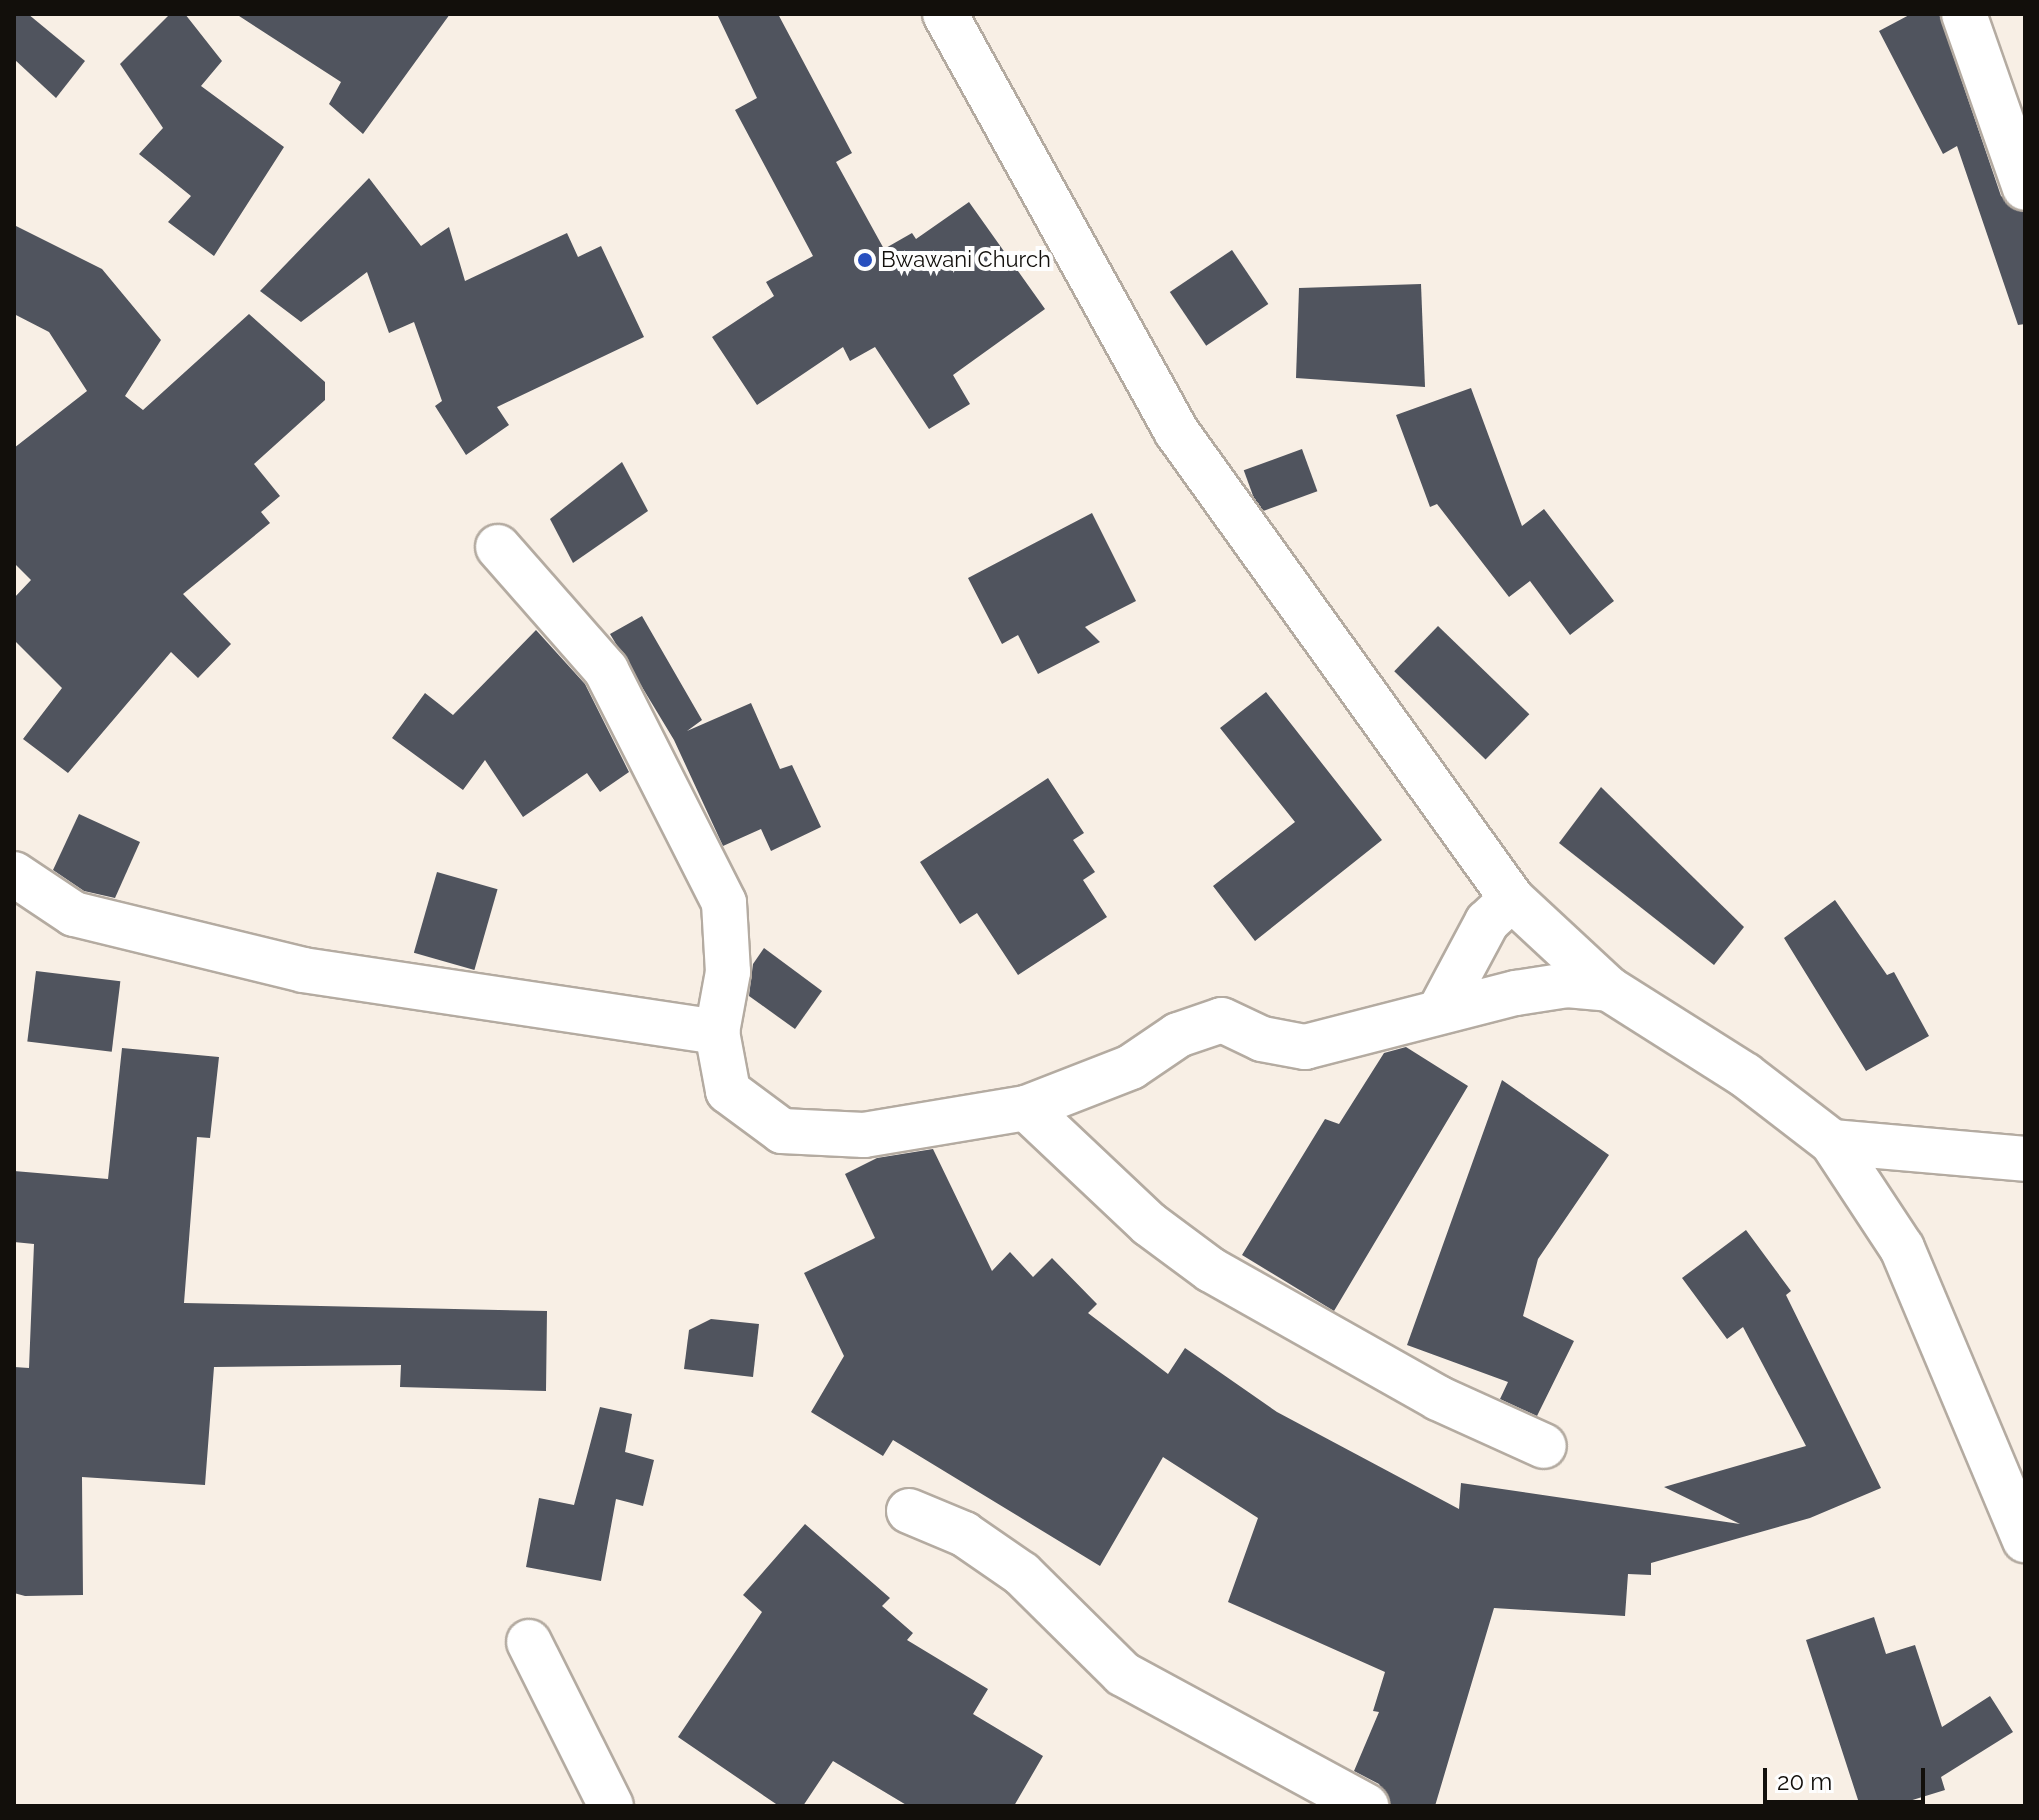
<!DOCTYPE html>
<html>
<head>
<meta charset="utf-8">
<style>
	body { margin:0 }
	#map { position:relative; width:2039px; height:1820px; overflow:hidden; background:#f8efe5; font-family:Raleway,sans-serif }
	div>[style] { position:absolute }
	[style*='--x'] { left:calc(var(--x)*1px); top:calc(var(--y)*1px); width:calc(var(--w)*1px); rotate:calc(var(--a)*1deg) }
	.building>* { inset:0; background:#50545e; transform-origin:0 0 }
	.roads { filter:drop-shadow(2px 0 #b4aba1) drop-shadow(-2px 0 #b4aba1) drop-shadow(0 2px #b4aba1) drop-shadow(0 -2px #b4aba1) }
	.street>* { height:44px; margin:-22px; padding:0 22px; transform-origin:22px; border-radius:22px; background:#fff }
	.dots>* { width:22px; height:22px; translate:-50% -50%; box-sizing:border-box; border:4px solid #fefefe; border-radius:50% }
	span { translate:-50% -50%; white-space:nowrap; text-align:center; line-height:1.15; -webkit-text-stroke:8px #fefefe; paint-order:stroke }
	.poi-label { font-size:22px; color:#120f0b }
	.left { translate:0 -50%; text-align:left }
	.frame { position:absolute; inset:0; border:16px solid #120f0b; pointer-events:none }
	.scale { position:absolute; left:1763px; top:1768px; width:162px; height:36px; box-sizing:border-box; border:4px solid #120f0b; border-top:0; padding-left:10px; font-size:24px; line-height:28px; white-space:nowrap; color:#120f0b; -webkit-text-stroke:6px #fefefe; paint-order:stroke }
</style>
</head>
<body>
<div id="map">
	<div class="building">
		<i style="clip-path:polygon(14px 14px,28px 14px,85px 61px,56px 98px,14px 59px)"></i>
		<i style="clip-path:polygon(170px 14px,185px 14px,222px 61px,201px 86px,284px 147px,214px 256px,168px 222px,191px 196px,139px 154px,163px 128px,120px 64px)"></i>
		<i style="clip-path:polygon(236px 14px,450px 14px,363px 134px,329px 104px,341px 82px)"></i>
		<i style="clip-path:polygon(717px 14px,778px 14px,852px 153px,836px 162px,884px 249px,912px 233px,916px 239px,969px 202px,1045px 309px,953px 375px,970px 404px,929px 429px,875px 347px,850px 361px,843px 347px,757px 405px,712px 337px,774px 296px,766px 282px,813px 256px,735px 110px,757px 98px)"></i>
		<i style="clip-path:polygon(1911px 14px,1939px 14px,2001px 196px,2025px 212px,2025px 324px,2018px 325px,1957px 146px,1943px 154px,1879px 31px)"></i>
		<i style="clip-path:polygon(369px 178px,421px 246px,449px 227px,465px 281px,567px 233px,578px 257px,601px 246px,644px 337px,497px 407px,509px 425px,466px 455px,435px 406px,442px 401px,414px 322px,389px 333px,367px 272px,301px 322px,260px 291px)"></i>
		<i style="clip-path:polygon(14px 225px,102px 269px,161px 340px,125px 396px,143px 410px,249px 314px,325px 382px,325px 400px,254px 464px,280px 496px,261px 512px,270px 523px,183px 594px,231px 644px,198px 678px,171px 652px,68px 773px,23px 739px,62px 688px,14px 640px,14px 598px,31px 580px,14px 563px,14px 448px,87px 391px,49px 332px,14px 314px)"></i>
		<i style="left:1232px;top:250px;width:65px;height:75px;rotate:56deg"></i>
		<i style="clip-path:polygon(1421px 284px,1425px 387px,1296px 378px,1299px 288px)"></i>
		<i style="clip-path:polygon(1471px 388px,1522px 526px,1544px 509px,1614px 601px,1570px 635px,1530px 581px,1509px 597px,1437px 504px,1430px 507px,1396px 415px)"></i>
		<i style="left:1302px;top:449px;width:45px;height:62px;rotate:70deg"></i>
		<i style="clip-path:polygon(622px 462px,648px 511px,573px 563px,550px 519px)"></i>
		<i style="clip-path:polygon(1092px 513px,1136px 601px,1085px 627px,1100px 642px,1038px 674px,1018px 635px,1002px 644px,968px 578px)"></i>
		<i style="clip-path:polygon(642px 616px,702px 720px,687px 731px,751px 703px,780px 769px,792px 765px,821px 827px,771px 851px,761px 829px,723px 846px,674px 740px,610px 634px)"></i>
		<i style="left:1438px;top:626px;width:127px;height:63px;rotate:44deg"></i>
		<i style="clip-path:polygon(536px 630px,585px 684px,629px 772px,600px 792px,587px 773px,523px 817px,485px 760px,463px 790px,392px 738px,425px 693px,453px 715px)"></i>
		<i style="clip-path:polygon(1266px 692px,1382px 840px,1255px 941px,1213px 886px,1295px 822px,1220px 728px)"></i>
		<i style="clip-path:polygon(1048px 778px,1084px 833px,1073px 840px,1095px 872px,1083px 880px,1107px 917px,1018px 975px,977px 913px,960px 924px,920px 862px)"></i>
		<i style="clip-path:polygon(1601px 787px,1744px 927px,1714px 965px,1559px 843px)"></i>
		<i style="clip-path:polygon(79px 814px,140px 842px,115px 898px,84px 891px,53px 870px)"></i>
		<i style="left:437px;top:872px;width:63px;height:84px;rotate:16deg"></i>
		<i style="clip-path:polygon(1835px 900px,1887px 975px,1894px 972px,1929px 1036px,1866px 1071px,1784px 938px)"></i>
		<i style="clip-path:polygon(764px 948px,822px 991px,795px 1029px,749px 996px,753px 964px)"></i>
		<i style="left:36px;top:971px;width:85px;height:71px;rotate:7deg"></i>
		<i style="clip-path:polygon(1406px 1047px,1468px 1086px,1334px 1311px,1242px 1255px,1325px 1119px,1339px 1124px,1384px 1053px)"></i>
		<i style="clip-path:polygon(122px 1048px,219px 1057px,210px 1138px,197px 1137px,184px 1303px,547px 1311px,546px 1391px,400px 1387px,401px 1365px,214px 1367px,205px 1485px,82px 1477px,83px 1595px,25px 1596px,14px 1593px,14px 1367px,29px 1368px,34px 1244px,14px 1242px,14px 1171px,108px 1179px)"></i>
		<i style="clip-path:polygon(1502px 1080px,1609px 1155px,1538px 1259px,1523px 1316px,1574px 1341px,1537px 1416px,1500px 1399px,1508px 1382px,1407px 1345px)"></i>
		<i style="clip-path:polygon(933px 1149px,992px 1271px,1010px 1252px,1033px 1277px,1052px 1258px,1097px 1304px,1088px 1313px,1168px 1374px,1185px 1348px,1277px 1412px,1459px 1509px,1461px 1483px,1740px 1524px,1664px 1487px,1806px 1446px,1743px 1327px,1727px 1339px,1682px 1278px,1746px 1230px,1791px 1291px,1786px 1295px,1881px 1488px,1810px 1518px,1651px 1563px,1651px 1575px,1628px 1574px,1625px 1616px,1494px 1608px,1435px 1806px,1391px 1806px,1379px 1784px,1354px 1771px,1379px 1712px,1373px 1711px,1385px 1672px,1228px 1602px,1258px 1518px,1163px 1457px,1100px 1566px,893px 1440px,883px 1456px,811px 1412px,844px 1356px,804px 1273px,875px 1238px,845px 1174px,877px 1158px)"></i>
		<i style="clip-path:polygon(711px 1319px,759px 1324px,753px 1377px,684px 1369px,689px 1330px)"></i>
		<i style="clip-path:polygon(600px 1407px,632px 1414px,625px 1452px,654px 1460px,643px 1506px,616px 1499px,601px 1581px,526px 1567px,539px 1498px,574px 1505px)"></i>
		<i style="clip-path:polygon(805px 1524px,890px 1598px,882px 1606px,913px 1633px,907px 1640px,988px 1689px,973px 1714px,1043px 1756px,1014px 1806px,908px 1806px,833px 1761px,803px 1806px,779px 1806px,678px 1737px,762px 1612px,743px 1595px)"></i>
		<i style="clip-path:polygon(1874px 1617px,1886px 1654px,1915px 1645px,1942px 1727px,1990px 1696px,2013px 1732px,1941px 1777px,1945px 1790px,1893px 1806px,1860px 1806px,1806px 1640px)"></i>
	</div>
	<div class="roads">
		<div class="street">
			<i style="--x:945;--y:14;--w:477;--a:61"></i>
			<i style="--x:1176;--y:431;--w:576;--a:54.32"></i>
			<i style="--x:1512;--y:899;--w:132;--a:42.9"></i>
			<i style="--x:1609;--y:989;--w:161;--a:32.3"></i>
			<i style="--x:1745;--y:1075;--w:110;--a:37.6"></i>
			<i style="--x:1832;--y:1142;--w:127;--a:56.6"></i>
			<i style="--x:1902;--y:1248;--w:317;--a:67.2"></i>
			<i style="--x:1964;--y:14;--w:184;--a:70.7"></i>
			<i style="--x:498;--y:547;--w:164;--a:48.7"></i>
			<i style="--x:606;--y:670;--w:261;--a:63.1"></i>
			<i style="--x:724;--y:903;--w:69;--a:86.7"></i>
			<i style="--x:728;--y:972;--w:61;--a:100.4"></i>
			<i style="--x:717;--y:1032;--w:60;--a:79.4"></i>
			<i style="--x:728;--y:1091;--w:67;--a:36.5"></i>
			<i style="--x:782;--y:1131;--w:82;--a:2.8"></i>
			<i style="--x:864;--y:1135;--w:164;--a:-9.5"></i>
			<i style="--x:1026;--y:1108;--w:113;--a:-21.3"></i>
			<i style="--x:1131;--y:1067;--w:57;--a:-34.2"></i>
			<i style="--x:1178;--y:1035;--w:46;--a:-18.8"></i>
			<i style="--x:1222;--y:1020;--w:44;--a:25.4"></i>
			<i style="--x:1262;--y:1039;--w:44;--a:10.5"></i>
			<i style="--x:1305;--y:1047;--w:218;--a:-14.4"></i>
			<i style="--x:1516;--y:993;--w:52;--a:-8.9"></i>
			<i style="--x:1567;--y:985;--w:42;--a:5.4"></i>
			<i style="--x:14;--y:874;--w:72;--a:33.7"></i>
			<i style="--x:74;--y:914;--w:236;--a:13.7"></i>
			<i style="--x:303;--y:970;--w:419;--a:8.5"></i>
			<i style="--x:1440;--y:1010;--w:100;--a:-61.9"></i>
			<i style="--x:1487;--y:922;--w:34;--a:-43"></i>
			<i style="--x:1026;--y:1108;--w:169;--a:43.3"></i>
			<i style="--x:1149;--y:1224;--w:77;--a:36.6"></i>
			<i style="--x:1211;--y:1270;--w:261;--a:29.4"></i>
			<i style="--x:1438;--y:1398;--w:116;--a:24.4"></i>
			<i style="--x:1832;--y:1142;--w:194;--a:5"></i>
			<i style="--x:909;--y:1511;--w:60;--a:22.7"></i>
			<i style="--x:964;--y:1534;--w:70;--a:34.6"></i>
			<i style="--x:1022;--y:1574;--w:142;--a:44.7"></i>
			<i style="--x:1123;--y:1674;--w:277;--a:28.5"></i>
			<i style="--x:529;--y:1642;--w:183;--a:63.4"></i>
		</div>
	</div>
	<div class="dots">
		<i style="left:865px;top:260px;background:#2850bf"></i>
	</div>
	<div class="poi-label">
		<span class="left" style="left:881px;top:260px">Bwawani Church</span>
	</div>
	<div class="frame"></div>
	<div class="scale">20 m</div>
</div>
</body>
</html>
